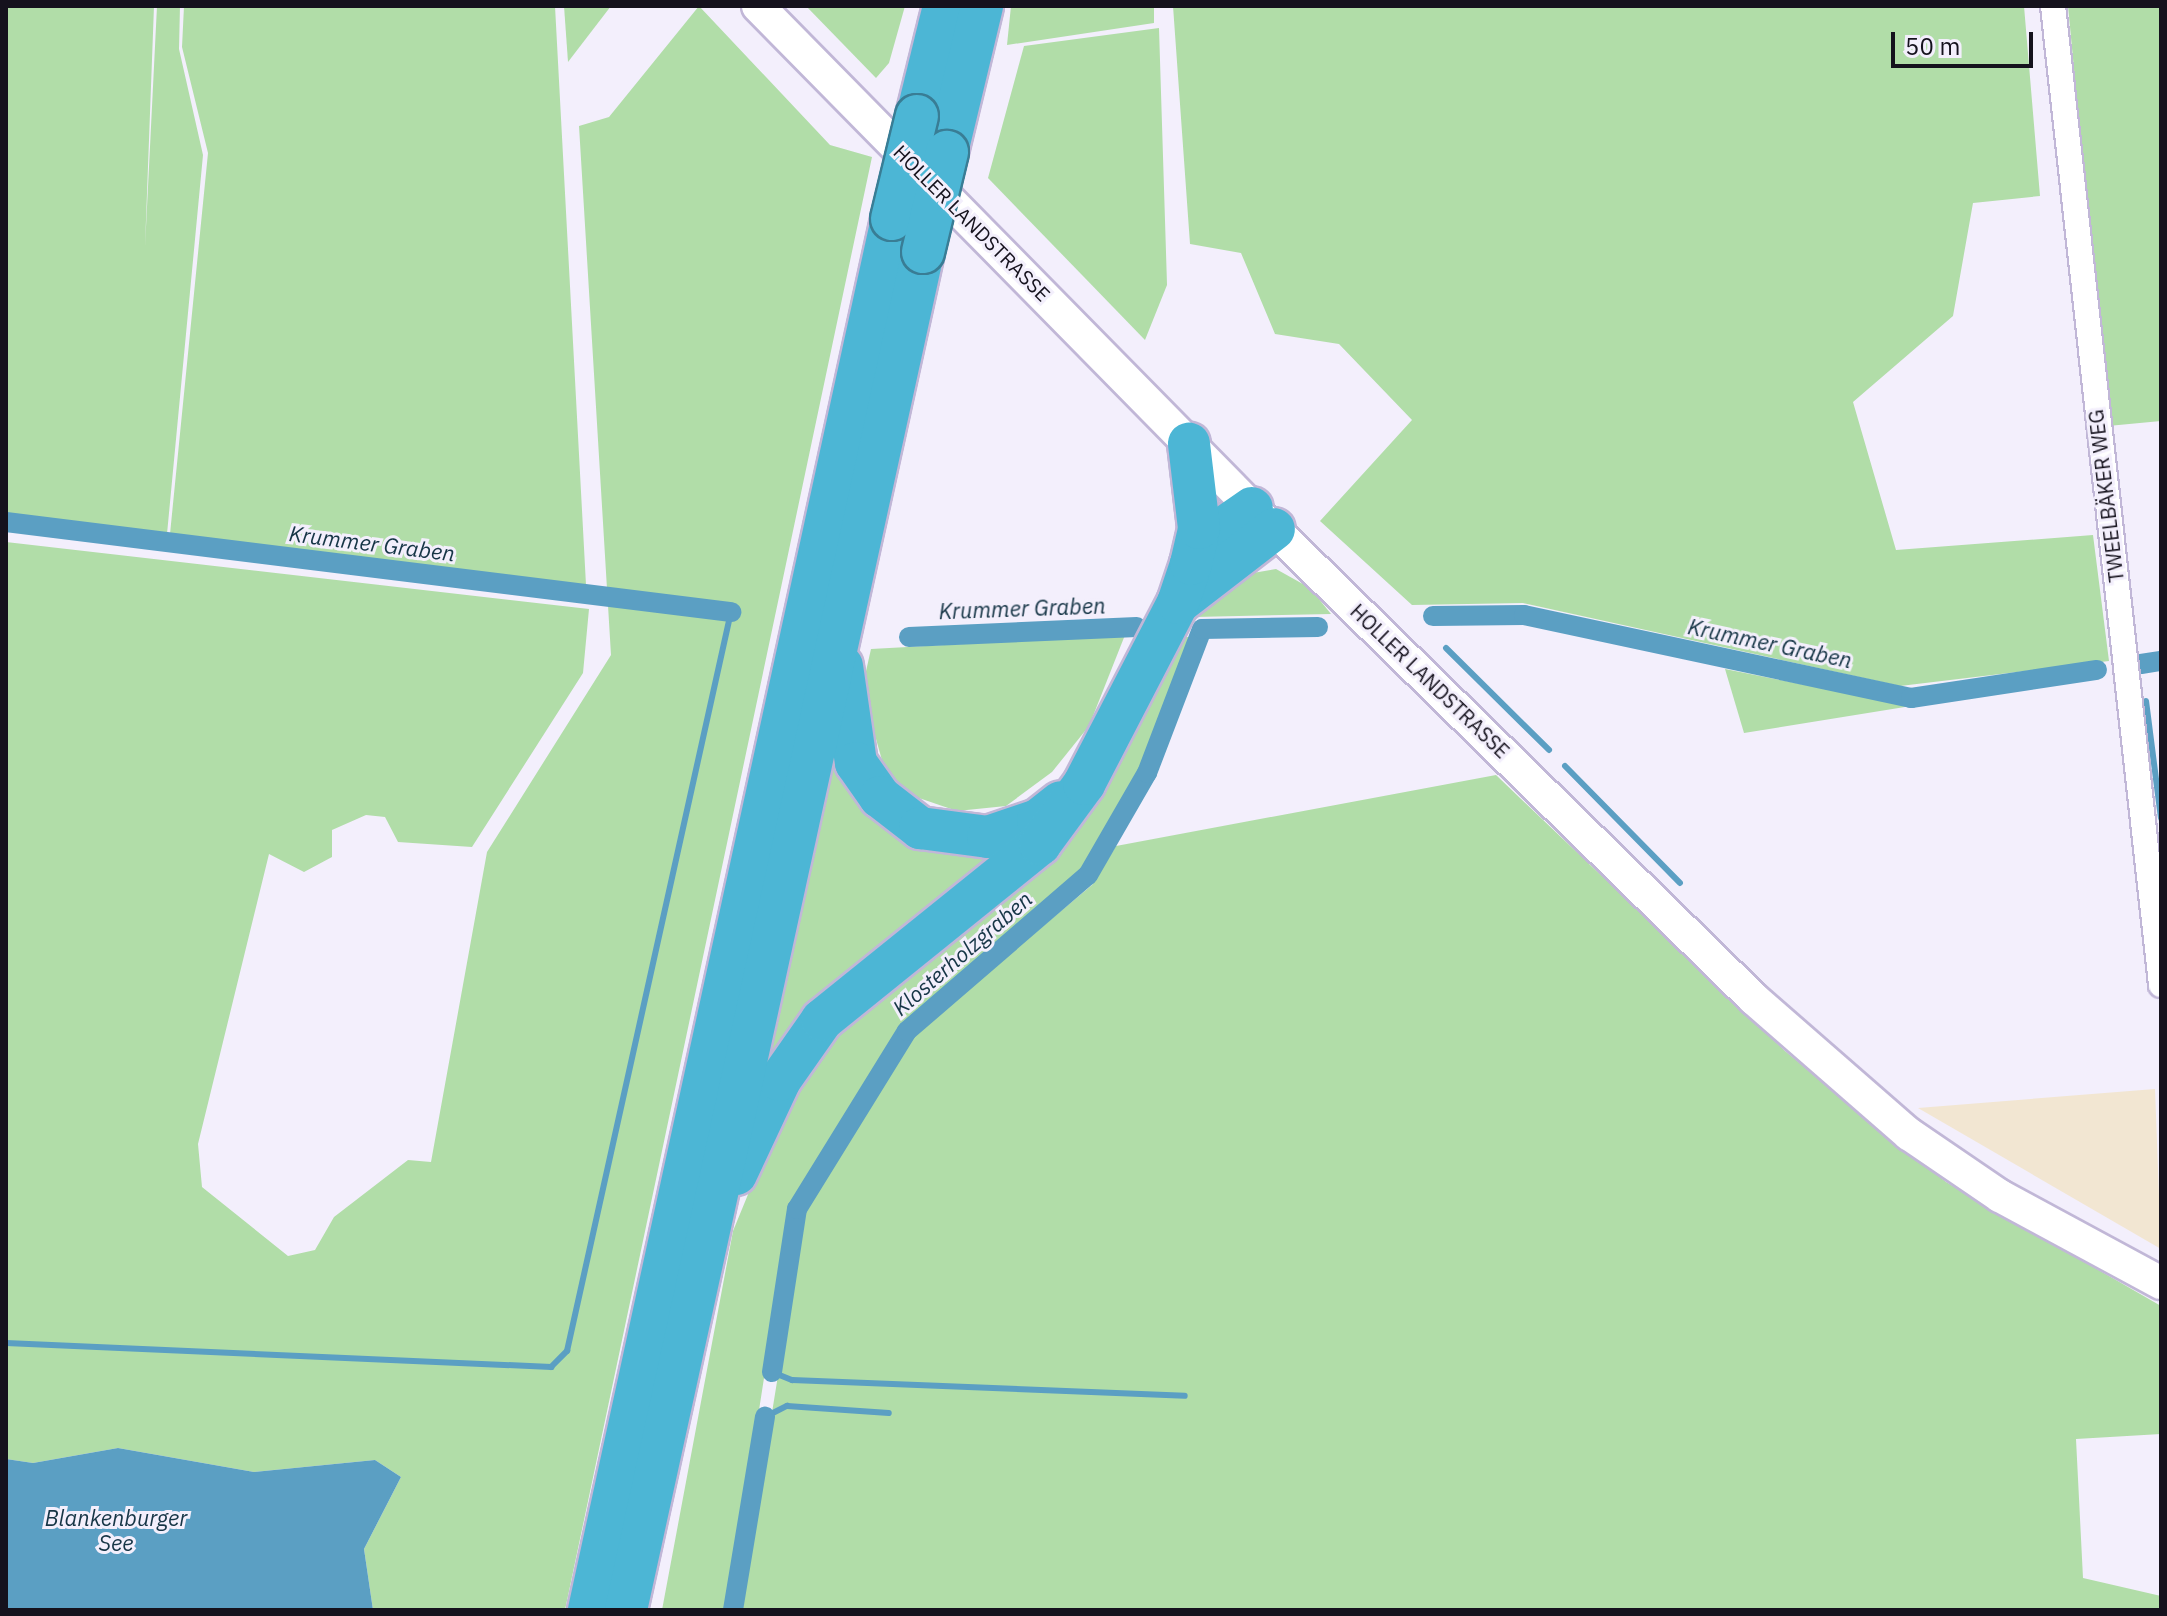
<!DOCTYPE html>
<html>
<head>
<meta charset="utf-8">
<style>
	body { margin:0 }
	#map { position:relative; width:2167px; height:1616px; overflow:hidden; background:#f3effc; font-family:"IBM Plex Sans",sans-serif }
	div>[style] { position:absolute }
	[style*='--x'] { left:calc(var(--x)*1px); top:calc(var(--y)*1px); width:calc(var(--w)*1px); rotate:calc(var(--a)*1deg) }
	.commercial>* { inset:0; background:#f2e6d2 }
	.green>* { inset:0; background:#b1dda8 }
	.water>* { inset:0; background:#5b9fc3 }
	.stream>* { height:6px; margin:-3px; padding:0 3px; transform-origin:3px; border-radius:3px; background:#5b9fc3 }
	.canal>* { height:20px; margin:-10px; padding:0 10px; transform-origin:10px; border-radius:10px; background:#5b9fc3 }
	.roads { filter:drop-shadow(2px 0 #c1b7d7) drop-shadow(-2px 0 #c1b7d7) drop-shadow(0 2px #c1b7d7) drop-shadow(0 -2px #c1b7d7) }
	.minor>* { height:24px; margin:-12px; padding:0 12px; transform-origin:12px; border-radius:12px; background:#fff }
	.secondary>* { height:32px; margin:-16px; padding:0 16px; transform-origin:16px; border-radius:16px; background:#fff }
	.motorway>* { height:42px; margin:-21px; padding:0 21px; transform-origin:21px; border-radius:21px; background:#4cb6d5 }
	.bridges { filter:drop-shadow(2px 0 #397d95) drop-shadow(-2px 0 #397d95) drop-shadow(0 2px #397d95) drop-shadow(0 -2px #397d95) }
	.motorway-bridge>* { height:42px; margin:-21px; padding:0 21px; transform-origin:21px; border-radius:21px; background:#4cb6d5 }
	span { translate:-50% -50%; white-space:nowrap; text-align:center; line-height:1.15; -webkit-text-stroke:6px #f3effc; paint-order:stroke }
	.street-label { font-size:20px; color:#15121d }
	.water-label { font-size:22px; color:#163546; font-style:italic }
	.frame { position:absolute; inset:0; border:8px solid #15121d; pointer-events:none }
	.scale { position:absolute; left:1891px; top:32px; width:142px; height:36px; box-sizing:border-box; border:4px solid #15121d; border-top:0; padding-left:10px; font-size:24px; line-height:28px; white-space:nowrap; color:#15121d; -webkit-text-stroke:6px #f3effc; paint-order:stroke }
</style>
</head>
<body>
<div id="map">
	<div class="commercial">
		<i style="clip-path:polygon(2155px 1089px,2161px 1249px,1918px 1108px)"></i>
	</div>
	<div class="green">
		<i style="clip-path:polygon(6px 6px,154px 6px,145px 247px,157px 6px,180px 6px,179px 49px,203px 155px,167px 534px,6px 515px)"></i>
		<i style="clip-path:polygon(184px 6px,555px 6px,586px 585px,170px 534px,208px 153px,182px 47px)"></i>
		<i style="clip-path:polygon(564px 6px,611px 6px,568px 62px)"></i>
		<i style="clip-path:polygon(699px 6px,830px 145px,872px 157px,565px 1610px,373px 1610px,364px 1549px,401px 1477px,375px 1460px,254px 1472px,118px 1448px,33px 1463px,6px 1459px,6px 542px,589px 609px,583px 673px,472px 847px,398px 842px,385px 817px,366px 815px,332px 830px,332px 857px,304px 872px,269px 854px,198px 1144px,202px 1187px,288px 1256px,315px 1250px,334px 1217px,408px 1160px,431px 1162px,487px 852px,611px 655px,579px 126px,609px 117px)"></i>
		<i style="clip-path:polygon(806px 6px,905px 6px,889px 63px,876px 78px)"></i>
		<i style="clip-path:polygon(1011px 6px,1154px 6px,1154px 23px,1007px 45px)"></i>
		<i style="clip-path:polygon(1173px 6px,2024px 6px,2040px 196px,1973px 203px,1953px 316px,1853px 402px,1896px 550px,2093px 535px,2109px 661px,1900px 686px,1523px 603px,1412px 605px,1320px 521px,1412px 420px,1339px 344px,1275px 334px,1241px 253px,1190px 244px)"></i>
		<i style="clip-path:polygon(2068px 6px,2161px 6px,2161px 421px,2108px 426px)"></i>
		<i style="clip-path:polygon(1159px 28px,1167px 285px,1145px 340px,988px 178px,1024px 46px)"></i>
		<i style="clip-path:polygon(1276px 569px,1310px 588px,1331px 614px,1194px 617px,1247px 574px)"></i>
		<i style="clip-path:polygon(1125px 635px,1089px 726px,1052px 772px,1006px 806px,957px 811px,913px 796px,885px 771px,862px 689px,871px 649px)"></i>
		<i style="clip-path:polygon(1179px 636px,1196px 638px,1143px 770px,1081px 872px,899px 1029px,791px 1204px,728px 1610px,662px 1610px,733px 1231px,774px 1131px,821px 1051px,912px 965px)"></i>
		<i style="clip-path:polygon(1725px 669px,1911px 706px,1744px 733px)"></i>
		<i style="clip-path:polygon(833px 735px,863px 794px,1030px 834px,747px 1118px)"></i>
		<i style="clip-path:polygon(1496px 775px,1785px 1051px,1946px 1182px,2161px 1306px,2161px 1434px,2076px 1439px,2083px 1578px,2161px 1596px,2161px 1610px,740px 1610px,804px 1215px,913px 1035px,1092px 885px,1116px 846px)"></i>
	</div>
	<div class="water">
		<i style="clip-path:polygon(118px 1448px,254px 1472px,375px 1460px,401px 1477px,364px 1549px,373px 1610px,6px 1610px,6px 1459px,33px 1463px)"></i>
	</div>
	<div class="stream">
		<i style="--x:1446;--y:648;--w:145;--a:44.7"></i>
		<i style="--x:2146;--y:701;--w:118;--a:82.7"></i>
		<i style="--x:1565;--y:766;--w:164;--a:45.5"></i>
		<i style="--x:6;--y:1343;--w:546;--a:2.52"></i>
		<i style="--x:551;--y:1367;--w:23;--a:-45"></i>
		<i style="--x:567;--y:1351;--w:757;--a:-77.49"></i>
		<i style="--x:772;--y:1372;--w:22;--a:22"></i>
		<i style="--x:792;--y:1380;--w:393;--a:2.3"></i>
		<i style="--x:765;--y:1417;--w:25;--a:-27"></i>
		<i style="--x:787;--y:1406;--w:102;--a:3.9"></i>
	</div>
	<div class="canal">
		<i style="--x:6;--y:522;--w:731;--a:7.08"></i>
		<i style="--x:1433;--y:616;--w:91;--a:-0.6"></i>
		<i style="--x:1524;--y:615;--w:396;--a:12.1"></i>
		<i style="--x:1911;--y:698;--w:188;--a:-8.6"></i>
		<i style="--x:909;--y:637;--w:228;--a:-2.5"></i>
		<i style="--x:2141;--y:664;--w:20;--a:-9"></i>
		<i style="--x:772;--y:1372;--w:165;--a:-81.3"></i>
		<i style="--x:797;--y:1209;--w:209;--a:-58.3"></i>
		<i style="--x:907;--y:1031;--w:239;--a:-40.8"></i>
		<i style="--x:1088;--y:875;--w:118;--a:-60"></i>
		<i style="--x:1147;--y:773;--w:154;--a:-69.1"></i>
		<i style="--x:1202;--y:629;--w:116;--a:-1"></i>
		<i style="--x:733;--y:1610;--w:196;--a:-80.6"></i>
	</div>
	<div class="roads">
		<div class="minor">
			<i style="--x:2053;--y:6;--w:985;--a:83.7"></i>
		</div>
		<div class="secondary">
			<i style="--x:758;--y:6;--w:704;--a:45.46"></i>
			<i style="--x:1252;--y:508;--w:702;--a:44.37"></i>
			<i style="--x:1754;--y:999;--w:206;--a:41.1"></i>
			<i style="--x:1909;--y:1134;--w:110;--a:34.3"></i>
			<i style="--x:2000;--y:1196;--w:183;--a:28.4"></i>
		</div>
		<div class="motorway">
			<i style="--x:917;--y:116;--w:113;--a:-76.2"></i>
			<i style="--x:947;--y:152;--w:150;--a:-76.5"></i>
			<i style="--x:1191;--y:564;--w:43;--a:-49.7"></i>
			<i style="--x:1219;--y:531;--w:40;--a:-34.9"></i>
			<i style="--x:1178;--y:603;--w:121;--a:-37.6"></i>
			<i style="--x:842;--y:666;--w:98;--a:81.8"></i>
			<i style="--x:856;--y:763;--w:42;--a:54.8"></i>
			<i style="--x:880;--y:797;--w:51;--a:37.8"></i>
			<i style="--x:920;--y:828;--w:69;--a:7.5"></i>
			<i style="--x:988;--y:837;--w:53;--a:-18.8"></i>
			<i style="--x:1038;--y:820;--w:29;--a:-38"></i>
			<i style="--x:736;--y:1174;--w:104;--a:-64.9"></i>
			<i style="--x:780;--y:1080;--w:73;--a:-55"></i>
			<i style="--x:822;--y:1020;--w:280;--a:-38.9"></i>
			<i style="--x:1040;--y:844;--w:74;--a:-53.7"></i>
			<i style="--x:1084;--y:784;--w:204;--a:-62.6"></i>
			<i style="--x:1178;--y:603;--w:41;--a:-71.6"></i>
			<i style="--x:1191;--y:564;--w:37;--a:-77"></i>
			<i style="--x:1199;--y:528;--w:85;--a:-96.8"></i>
			<i style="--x:589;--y:1610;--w:1424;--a:-77.71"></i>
			<i style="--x:626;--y:1610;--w:1390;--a:-77.66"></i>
		</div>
	</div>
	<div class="bridges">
		<div class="motorway-bridge">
			<i style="--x:892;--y:219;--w:106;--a:-76.4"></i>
			<i style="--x:923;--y:252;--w:103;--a:-76.5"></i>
		</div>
	</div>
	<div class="street-label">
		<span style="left:972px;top:223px;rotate:45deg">HOLLER LANDSTRASSE</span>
		<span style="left:2106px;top:496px;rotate:-97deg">TWEELBÄKER WEG</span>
		<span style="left:1430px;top:681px;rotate:44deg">HOLLER LANDSTRASSE</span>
	</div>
	<div class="water-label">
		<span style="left:372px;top:543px;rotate:7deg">Krummer Graben</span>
		<span style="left:1022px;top:608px;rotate:-2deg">Krummer Graben</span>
		<span style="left:1770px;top:643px;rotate:12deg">Krummer Graben</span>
		<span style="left:962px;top:953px;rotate:-41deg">Klosterholzgraben</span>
		<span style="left:116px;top:1530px">Blankenburger<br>See</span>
	</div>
	<div class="frame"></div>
	<div class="scale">50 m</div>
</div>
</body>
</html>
